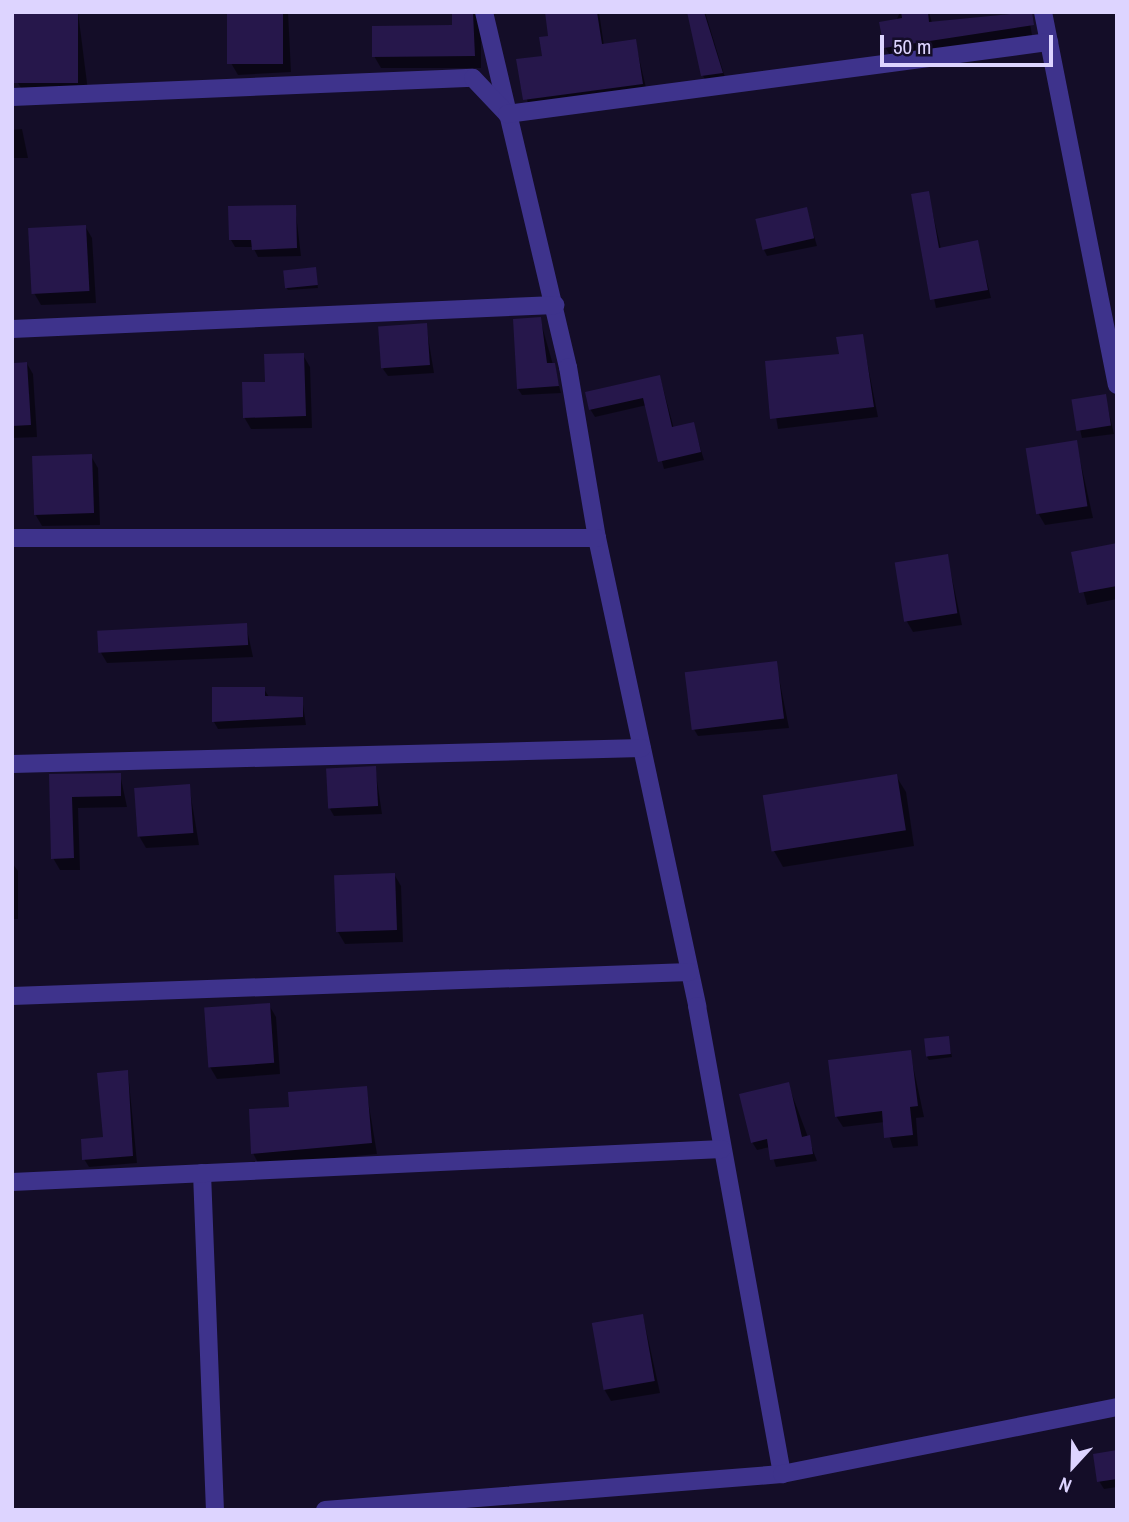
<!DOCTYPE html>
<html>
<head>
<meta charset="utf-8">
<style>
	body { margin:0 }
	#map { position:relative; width:1129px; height:1522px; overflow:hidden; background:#140d28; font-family:"Archivo Narrow",sans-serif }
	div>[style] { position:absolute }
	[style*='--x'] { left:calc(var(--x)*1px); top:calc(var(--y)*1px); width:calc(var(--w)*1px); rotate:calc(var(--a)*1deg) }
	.shadow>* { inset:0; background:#0007 }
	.building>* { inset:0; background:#26174b; transform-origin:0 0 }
	.minor>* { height:18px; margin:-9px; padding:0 9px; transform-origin:9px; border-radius:9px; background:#3e338c }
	span { translate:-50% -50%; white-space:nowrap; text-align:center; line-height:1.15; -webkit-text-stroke:5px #140d28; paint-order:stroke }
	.frame { position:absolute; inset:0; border:14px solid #ddd4ff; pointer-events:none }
	.north { position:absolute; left:1038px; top:1431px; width:70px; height:70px; -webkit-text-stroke:5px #140d28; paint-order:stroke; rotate:202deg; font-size:19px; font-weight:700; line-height:28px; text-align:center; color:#ddd4ff }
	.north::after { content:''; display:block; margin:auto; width:24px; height:32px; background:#ddd4ff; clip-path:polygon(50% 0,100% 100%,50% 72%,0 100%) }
	.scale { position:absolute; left:880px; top:35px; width:173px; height:32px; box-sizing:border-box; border:4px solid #ddd4ff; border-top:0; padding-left:9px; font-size:21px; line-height:24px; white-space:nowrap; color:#ddd4ff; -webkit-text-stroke:5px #140d28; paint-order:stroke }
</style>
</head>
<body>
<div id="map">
	<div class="shadow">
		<i style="clip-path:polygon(30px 12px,78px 12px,88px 91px,25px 95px,18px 83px)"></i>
		<i style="clip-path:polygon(228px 12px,288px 12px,291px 72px,238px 75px,231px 63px)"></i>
		<i style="clip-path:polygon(453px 12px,477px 12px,481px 19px,481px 68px,381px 68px,374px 56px,454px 27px)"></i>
		<i style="clip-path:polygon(547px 12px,599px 12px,604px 46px,635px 41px,647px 92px,529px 108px,518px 61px,544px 57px,550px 37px)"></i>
		<i style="clip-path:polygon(689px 12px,705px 12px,726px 81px,708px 84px,703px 76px)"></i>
		<i style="clip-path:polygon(900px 12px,929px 12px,932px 23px,1028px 12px,1032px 35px,891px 57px,885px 47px)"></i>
		<i style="clip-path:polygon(22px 129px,28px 158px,12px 158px,12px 130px)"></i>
		<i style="clip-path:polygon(928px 193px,941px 249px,977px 242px,991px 298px,936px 308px,913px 196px)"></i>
		<i style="clip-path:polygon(295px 206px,301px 256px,258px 257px,253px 247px,235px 247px,231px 240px)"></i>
		<i style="clip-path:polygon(806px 209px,817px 246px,767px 256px,763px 248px)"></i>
		<i style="clip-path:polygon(85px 226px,92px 238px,96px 303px,41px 305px,34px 293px)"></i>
		<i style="clip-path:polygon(315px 269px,318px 288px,288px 290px,286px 287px)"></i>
		<i style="clip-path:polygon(540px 319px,561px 393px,522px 395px,518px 389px)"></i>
		<i style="clip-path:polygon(426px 325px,434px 373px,388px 376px,383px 369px)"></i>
		<i style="clip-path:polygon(862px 336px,878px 417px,778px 429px,767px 362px,841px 356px)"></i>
		<i style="clip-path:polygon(303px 355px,310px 367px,312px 428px,251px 429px,244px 417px,267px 383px)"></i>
		<i style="clip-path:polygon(26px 362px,33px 374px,37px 437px,12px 438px,12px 363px)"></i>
		<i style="clip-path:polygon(660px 377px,674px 429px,693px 424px,704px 460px,664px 469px,647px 405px,595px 417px,590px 409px)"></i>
		<i style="clip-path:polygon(1105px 396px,1114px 434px,1082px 438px,1073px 401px)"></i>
		<i style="clip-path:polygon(1076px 442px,1093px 518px,1045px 525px,1038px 513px)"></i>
		<i style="clip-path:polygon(91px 456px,98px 468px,100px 525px,42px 526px,35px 514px)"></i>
		<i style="clip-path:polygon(1117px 545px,1117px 599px,1087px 605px,1073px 553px)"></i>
		<i style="clip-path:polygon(947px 555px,962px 625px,913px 632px,906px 620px)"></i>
		<i style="clip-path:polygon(246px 625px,253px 657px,107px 663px,100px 651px)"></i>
		<i style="clip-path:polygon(776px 663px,789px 728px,698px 736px,692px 726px)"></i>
		<i style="clip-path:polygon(264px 689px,269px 697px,302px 698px,306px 725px,218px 729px,214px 722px)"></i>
		<i style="clip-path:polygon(375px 768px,382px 814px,334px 816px,330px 809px)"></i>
		<i style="clip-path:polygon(120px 774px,127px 807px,78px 808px,80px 870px,60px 870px,53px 858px,51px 776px)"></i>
		<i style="clip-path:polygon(896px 776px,906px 792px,914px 846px,783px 867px,774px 851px)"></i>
		<i style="clip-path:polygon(189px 785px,199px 845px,146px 848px,139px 836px)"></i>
		<i style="clip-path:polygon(12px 863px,18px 871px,18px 919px,12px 919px)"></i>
		<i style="clip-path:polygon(394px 874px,401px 886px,403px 942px,345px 944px,338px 932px)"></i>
		<i style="clip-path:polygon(269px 1005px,276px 1017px,280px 1074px,217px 1079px,210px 1067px)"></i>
		<i style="clip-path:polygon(948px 1038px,952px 1057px,929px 1060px,927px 1057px)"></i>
		<i style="clip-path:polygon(910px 1052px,924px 1117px,916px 1118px,918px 1146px,893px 1148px,885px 1122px,843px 1127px,836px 1116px)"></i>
		<i style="clip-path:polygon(128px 1072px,137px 1163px,89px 1167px,84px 1159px,104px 1139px)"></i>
		<i style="clip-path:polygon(788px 1084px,817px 1161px,776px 1167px,770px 1147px,757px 1150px,752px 1142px)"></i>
		<i style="clip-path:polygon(366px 1088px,377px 1154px,259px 1165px,253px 1153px,291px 1109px)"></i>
		<i style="clip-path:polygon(643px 1316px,660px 1393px,611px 1401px,604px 1389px)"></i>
		<i style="clip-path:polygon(1117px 1452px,1117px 1487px,1104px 1489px,1099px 1481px)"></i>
	</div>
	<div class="building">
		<i style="left:13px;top:12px;width:65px;height:71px"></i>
		<i style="left:227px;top:12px;width:56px;height:52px"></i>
		<i style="clip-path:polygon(452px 12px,473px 12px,475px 56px,372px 57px,372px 26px,452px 25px)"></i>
		<i style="clip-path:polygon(545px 12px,597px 12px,602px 44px,636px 39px,643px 84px,523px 100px,516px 59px,542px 56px,539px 37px,548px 36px)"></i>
		<i style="clip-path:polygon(687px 12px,704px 12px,723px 73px,701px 76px)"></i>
		<i style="clip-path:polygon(901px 12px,928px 12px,929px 22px,1032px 12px,1034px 25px,884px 48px,879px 22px,902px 18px)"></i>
		<i style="clip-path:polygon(929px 191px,939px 248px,978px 240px,988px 290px,930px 300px,911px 194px)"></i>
		<i style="clip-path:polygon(296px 205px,297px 248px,252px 250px,251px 240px,229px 240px,228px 206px)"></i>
		<i style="left:807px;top:207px;width:32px;height:53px;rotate:77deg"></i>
		<i style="left:86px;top:225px;width:66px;height:58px;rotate:87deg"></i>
		<i style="left:316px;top:267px;width:18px;height:33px;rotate:84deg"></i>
		<i style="clip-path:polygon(541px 317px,547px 363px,555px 363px,559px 386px,517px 389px,513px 319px)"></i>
		<i style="left:427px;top:323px;width:42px;height:49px;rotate:86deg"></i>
		<i style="clip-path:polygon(863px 334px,874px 407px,770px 419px,765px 361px,839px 354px,836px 337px)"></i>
		<i style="clip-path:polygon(304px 353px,306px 416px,243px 418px,242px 382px,265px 382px,264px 354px)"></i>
		<i style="clip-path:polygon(27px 362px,31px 425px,12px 426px,12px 363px)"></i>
		<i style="clip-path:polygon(660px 375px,672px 427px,694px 422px,701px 452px,658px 462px,643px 398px,589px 410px,585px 392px)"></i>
		<i style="left:1106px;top:394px;width:32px;height:35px;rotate:81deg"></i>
		<i style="left:1077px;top:440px;width:67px;height:52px;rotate:81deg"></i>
		<i style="left:92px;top:454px;width:59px;height:60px;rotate:88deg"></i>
		<i style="clip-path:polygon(1117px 543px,1117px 586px,1079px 593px,1071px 552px)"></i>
		<i style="left:948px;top:554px;width:60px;height:54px;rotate:81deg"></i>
		<i style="left:247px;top:623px;width:22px;height:150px;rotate:87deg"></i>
		<i style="left:777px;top:661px;width:58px;height:93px;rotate:83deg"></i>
		<i style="clip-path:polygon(212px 687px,265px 687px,265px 696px,303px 697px,303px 717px,212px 722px)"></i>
		<i style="left:376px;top:766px;width:40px;height:50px;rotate:87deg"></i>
		<i style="clip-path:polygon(121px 773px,121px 796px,72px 797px,74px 858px,51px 859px,49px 774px)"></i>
		<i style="left:897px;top:774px;width:57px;height:136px;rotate:81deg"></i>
		<i style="left:190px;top:784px;width:49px;height:56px;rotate:86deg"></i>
		<i style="left:395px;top:873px;width:57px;height:61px;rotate:88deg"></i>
		<i style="left:270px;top:1003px;width:60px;height:66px;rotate:86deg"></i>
		<i style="left:949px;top:1036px;width:18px;height:25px;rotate:84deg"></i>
		<i style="clip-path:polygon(911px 1050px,918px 1106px,910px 1107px,913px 1135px,884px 1138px,882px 1111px,835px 1117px,828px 1060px)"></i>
		<i style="clip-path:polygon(128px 1070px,133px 1156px,82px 1160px,81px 1139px,103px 1137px,97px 1073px)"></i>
		<i style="clip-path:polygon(789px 1082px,802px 1137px,810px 1135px,813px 1154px,770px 1160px,767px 1139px,751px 1143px,739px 1094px)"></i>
		<i style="clip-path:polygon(367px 1086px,372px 1143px,251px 1154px,249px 1109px,289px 1107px,288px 1092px)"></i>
		<i style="left:643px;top:1314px;width:68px;height:52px;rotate:80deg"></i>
		<i style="clip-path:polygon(1117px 1450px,1117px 1479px,1097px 1482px,1093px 1454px)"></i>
	</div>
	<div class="minor">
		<i style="--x:484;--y:12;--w:365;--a:76.7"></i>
		<i style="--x:568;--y:367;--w:173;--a:80.4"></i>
		<i style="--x:597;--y:538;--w:479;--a:77.9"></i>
		<i style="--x:697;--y:1006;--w:476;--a:79.7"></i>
		<i style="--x:1043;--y:12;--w:380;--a:78.8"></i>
		<i style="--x:12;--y:97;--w:461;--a:-2.4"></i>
		<i style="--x:473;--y:78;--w:50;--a:46.6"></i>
		<i style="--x:507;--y:114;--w:547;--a:-7.57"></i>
		<i style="--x:12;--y:329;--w:544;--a:-2.53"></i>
		<i style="--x:12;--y:538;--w:585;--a:0"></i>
		<i style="--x:12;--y:764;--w:630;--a:-1.45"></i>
		<i style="--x:12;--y:996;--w:678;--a:-2.03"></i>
		<i style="--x:202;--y:1173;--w:337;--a:87.8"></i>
		<i style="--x:12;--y:1182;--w:711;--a:-2.66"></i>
		<i style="--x:325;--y:1510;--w:458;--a:-4.5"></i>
		<i style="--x:782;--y:1474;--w:342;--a:-11.3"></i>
	</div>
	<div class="frame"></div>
	<div class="north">N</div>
	<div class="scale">50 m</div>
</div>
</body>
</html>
